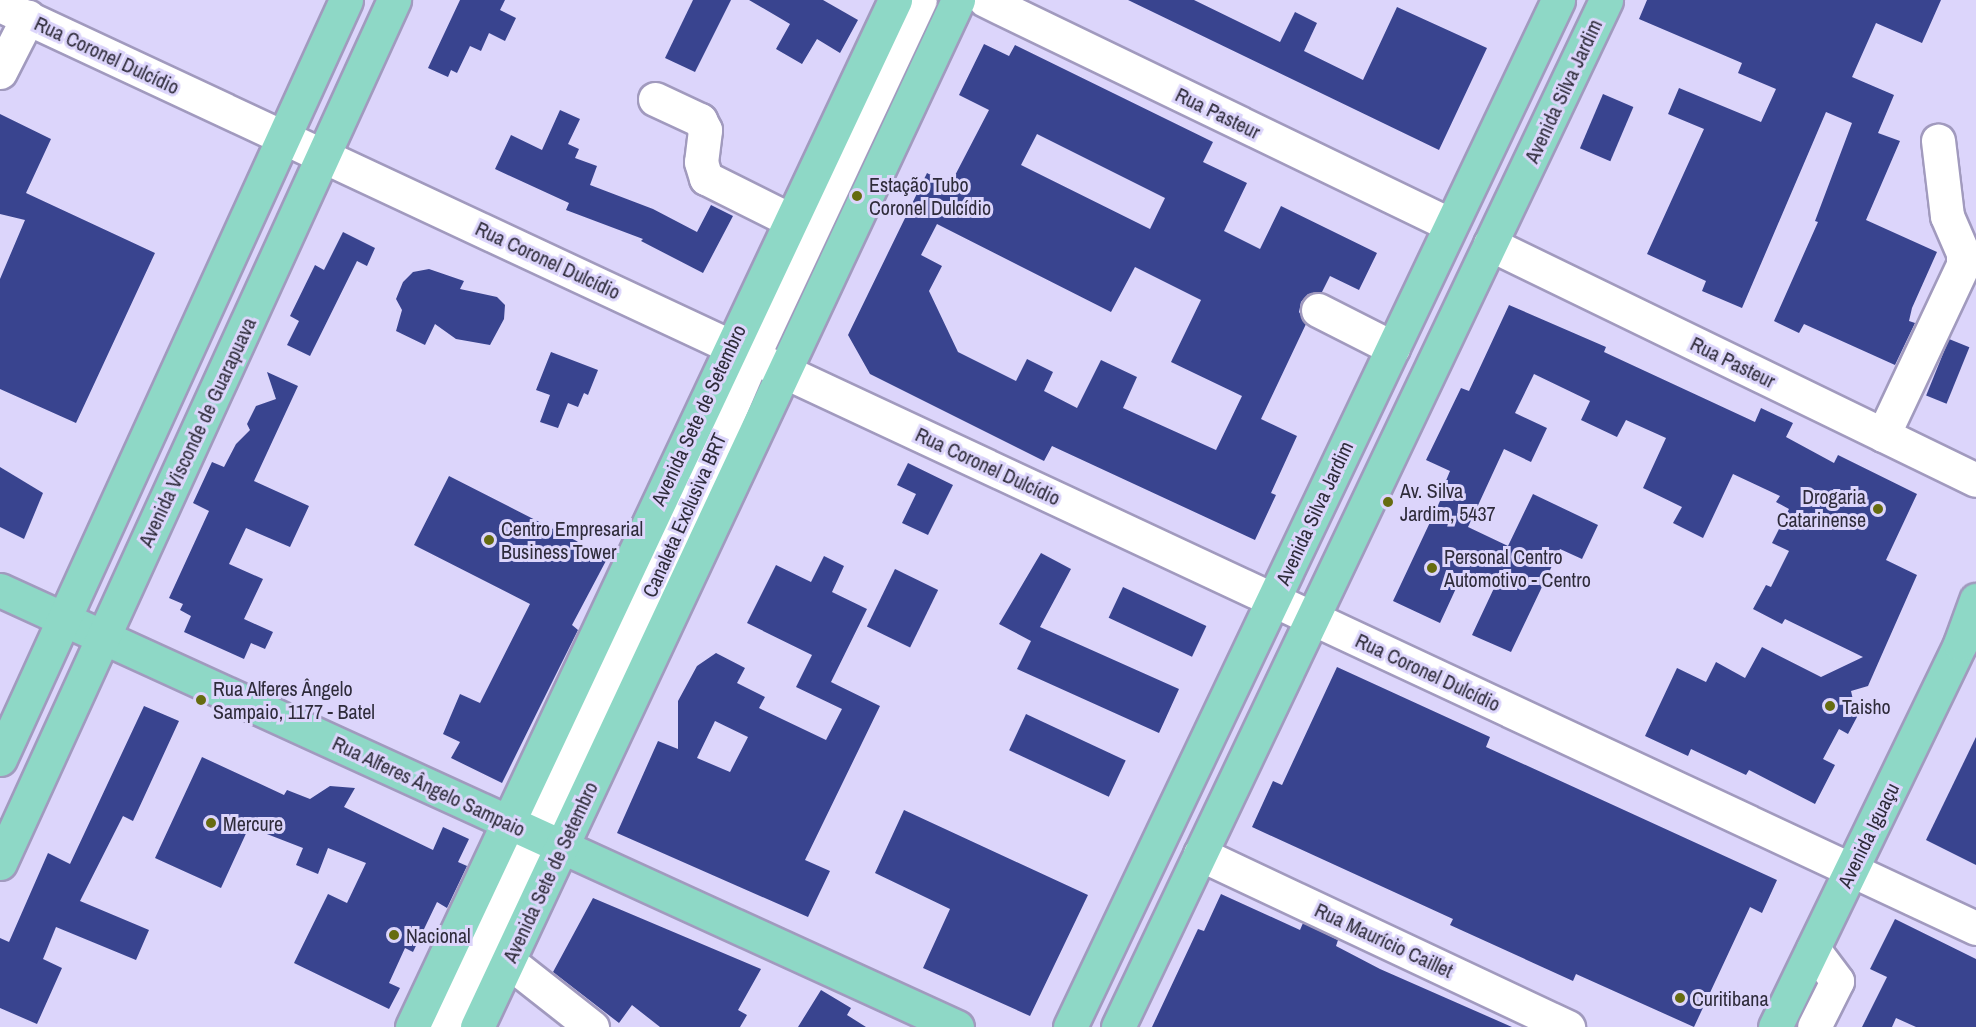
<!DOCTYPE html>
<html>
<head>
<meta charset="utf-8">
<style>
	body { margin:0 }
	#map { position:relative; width:1976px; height:1027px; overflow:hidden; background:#dcd5fb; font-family:"Archivo Narrow",sans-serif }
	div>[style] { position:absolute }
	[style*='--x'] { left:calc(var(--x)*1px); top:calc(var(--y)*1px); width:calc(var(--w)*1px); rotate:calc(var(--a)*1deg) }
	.building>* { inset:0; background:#39448f; transform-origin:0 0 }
	.roads { filter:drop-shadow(2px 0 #a19abe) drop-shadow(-2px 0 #a19abe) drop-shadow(0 2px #a19abe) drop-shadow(0 -2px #a19abe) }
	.minor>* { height:33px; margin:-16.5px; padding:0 16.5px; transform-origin:16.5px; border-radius:16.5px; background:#fff }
	.major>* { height:33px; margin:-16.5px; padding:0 16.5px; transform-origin:16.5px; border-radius:16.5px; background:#8ed8c6 }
	.dots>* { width:16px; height:16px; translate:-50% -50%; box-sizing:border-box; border:3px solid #dcd5fb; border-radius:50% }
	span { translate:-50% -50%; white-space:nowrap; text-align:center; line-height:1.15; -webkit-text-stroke:6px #dcd5fb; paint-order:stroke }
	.street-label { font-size:20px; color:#2e2b3a }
	.poi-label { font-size:20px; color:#2e2b3a }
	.left { translate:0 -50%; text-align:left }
	.right { translate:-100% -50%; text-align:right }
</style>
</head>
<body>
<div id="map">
	<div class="building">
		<i style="clip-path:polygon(460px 0,505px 0,500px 10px,516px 18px,505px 41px,489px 33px,481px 51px,470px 46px,457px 73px,451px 70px,448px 77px,428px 68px)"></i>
		<i style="clip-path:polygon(693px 0,731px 0,695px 72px,665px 58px)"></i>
		<i style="clip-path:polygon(749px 0,823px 0,858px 20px,840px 53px,817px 39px,802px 64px,776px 49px,790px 24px)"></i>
		<i style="clip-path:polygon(1128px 0,1194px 0,1280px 42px,1295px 12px,1317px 23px,1304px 51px,1363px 80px,1397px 7px,1487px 48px,1439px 150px)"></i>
		<i style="clip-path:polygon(1647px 0,1941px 0,1922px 43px,1876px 23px,1852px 77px,1894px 95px,1878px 133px,1900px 141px,1866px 220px,1937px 252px,1912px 308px,1909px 321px,1915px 323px,1895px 365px,1804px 324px,1799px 333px,1774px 321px,1818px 222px,1815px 221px,1852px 123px,1826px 112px,1742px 308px,1702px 291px,1706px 281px,1647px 254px,1704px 129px,1668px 114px,1679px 88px,1761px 122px,1776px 89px,1738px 73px,1742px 63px,1639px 19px)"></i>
		<i style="clip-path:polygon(evenodd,984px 44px,1009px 56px,1015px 45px,1213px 142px,1203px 162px,1247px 183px,1224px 231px,1260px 249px,1281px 206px,1377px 253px,1359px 290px,1330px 276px,1322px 292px,1308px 294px,1301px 302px,1299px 312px,1306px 324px,1261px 419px,1297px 436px,1271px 493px,1276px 495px,1255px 540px,1052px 446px,1044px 461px,870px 374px,848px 335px,927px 173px,950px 185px,989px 110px,959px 95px,984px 44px,1037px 134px,1165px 198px,1150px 229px,1021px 165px,1037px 134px,984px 44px,937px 224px,1111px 312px,1135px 267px,1201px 300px,1171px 362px,1242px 396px,1216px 450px,1123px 408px,1137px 377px,1101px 360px,1077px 408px,1044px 391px,1053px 372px,1027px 359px,1016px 381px,958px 352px,929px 291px,942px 266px,921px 255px,937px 224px)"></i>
		<i style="left:1603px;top:94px;width:33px;height:59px;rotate:23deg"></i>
		<i style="clip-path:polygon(560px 110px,580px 119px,568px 144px,579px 149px,575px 158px,597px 166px,590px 185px,653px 209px,697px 232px,711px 205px,733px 216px,703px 273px,641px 241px,643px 239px,566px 210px,569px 203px,495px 169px,511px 135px,542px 150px)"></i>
		<i style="clip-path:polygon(0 114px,51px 139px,26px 193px,155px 253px,76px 423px,0 389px,0 279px,25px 220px,0 214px)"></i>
		<i style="clip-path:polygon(343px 232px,375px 248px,367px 266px,357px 261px,310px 356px,287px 345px,299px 321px,290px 316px,315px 265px,324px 270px)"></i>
		<i style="clip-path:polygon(429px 269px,464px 281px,460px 289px,497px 297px,505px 305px,504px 319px,490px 345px,456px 339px,435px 324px,425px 345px,396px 331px,402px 310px,396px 299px,403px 282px,413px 272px)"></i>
		<i style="clip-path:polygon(1509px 305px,1606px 347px,1604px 352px,1755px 422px,1761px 408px,1793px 423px,1786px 437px,1834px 463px,1838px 455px,1917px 494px,1886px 560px,1917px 575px,1868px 686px,1851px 691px,1857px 717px,1848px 734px,1839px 729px,1823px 759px,1835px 765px,1815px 804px,1749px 770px,1746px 775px,1691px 749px,1688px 756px,1645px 736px,1677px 668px,1706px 682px,1716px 662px,1745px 678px,1762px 647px,1821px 677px,1863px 657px,1785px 619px,1782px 624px,1753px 609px,1766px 585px,1771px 587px,1789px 551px,1772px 543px,1789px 509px,1776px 502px,1780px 496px,1733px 474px,1703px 538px,1673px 523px,1682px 507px,1643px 488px,1666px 438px,1626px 420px,1617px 437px,1581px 420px,1590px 401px,1534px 374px,1515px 413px,1547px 428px,1531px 462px,1504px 449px,1468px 527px,1508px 546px,1533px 494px,1598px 525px,1582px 559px,1560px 549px,1511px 652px,1472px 635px,1495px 586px,1464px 571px,1440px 623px,1393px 601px,1448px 484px,1445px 483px,1450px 471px,1426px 460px,1461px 388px,1469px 391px)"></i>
		<i style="left:1949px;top:339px;width:22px;height:61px;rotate:22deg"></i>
		<i style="clip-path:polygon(551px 352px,598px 370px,588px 395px,584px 393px,578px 407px,568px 403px,558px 428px,540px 422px,550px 395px,536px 390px)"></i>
		<i style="clip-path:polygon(267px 372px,298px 386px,254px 481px,309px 506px,290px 547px,246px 528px,229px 564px,263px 579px,244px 619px,273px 632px,265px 649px,251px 643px,244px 659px,184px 632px,191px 616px,180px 610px,183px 604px,169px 598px,209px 511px,193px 503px,212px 462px,224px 467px,236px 444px,250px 430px,247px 424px,256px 406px,276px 399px)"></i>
		<i style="clip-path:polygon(908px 463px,953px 485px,928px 535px,902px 523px,916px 494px,897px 485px)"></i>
		<i style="clip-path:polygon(0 467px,43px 493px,24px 539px,0 527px)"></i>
		<i style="clip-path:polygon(449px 476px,608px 557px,572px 625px,578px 630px,502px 783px,451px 758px,460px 742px,443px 734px,460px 694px,480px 703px,530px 604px,414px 545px)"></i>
		<i style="clip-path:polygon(1041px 553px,1071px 569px,1040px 627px,1179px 689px,1159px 733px,1017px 669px,1031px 641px,999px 624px)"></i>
		<i style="clip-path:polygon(evenodd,824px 556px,844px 566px,832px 592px,867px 609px,831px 682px,880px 706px,805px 860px,830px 871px,808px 917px,617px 833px,658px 741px,678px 749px,678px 701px,697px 666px,716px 653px,745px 668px,737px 683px,765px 697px,759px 708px,826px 740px,842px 709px,796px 687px,812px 655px,747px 623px,776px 565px,811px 582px,824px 556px,715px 721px,748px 737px,730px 772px,697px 758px,715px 721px)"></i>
		<i style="left:895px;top:569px;width:48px;height:64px;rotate:26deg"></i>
		<i style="left:1123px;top:587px;width:92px;height:34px;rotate:25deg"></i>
		<i style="clip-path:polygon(1337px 667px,1490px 737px,1486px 747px,1777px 880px,1762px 913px,1750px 907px,1694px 1027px,1576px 974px,1573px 981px,1450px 925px,1453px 919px,1252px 827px,1273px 781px,1282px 785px)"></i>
		<i style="clip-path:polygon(144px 706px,179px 721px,133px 821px,123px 816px,80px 901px,149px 930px,136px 960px,56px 927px,43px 959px,62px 968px,37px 1024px,0 1008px,0 938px,9px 942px,48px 853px,70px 864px)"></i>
		<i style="left:1026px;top:714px;width:110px;height:40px;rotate:25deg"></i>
		<i style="clip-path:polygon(1976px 737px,1976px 865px,1926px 840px)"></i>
		<i style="clip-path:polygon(202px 757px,284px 795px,287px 790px,310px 799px,330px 786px,355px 788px,344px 807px,433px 850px,443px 827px,469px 839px,458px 862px,467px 866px,447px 908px,437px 902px,413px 952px,405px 948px,389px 983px,400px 988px,389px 1009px,294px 963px,328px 894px,347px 903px,366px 863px,328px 848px,318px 874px,296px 865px,303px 848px,249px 827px,221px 888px,155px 858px)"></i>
		<i style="clip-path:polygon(904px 810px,1088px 895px,1030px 1016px,923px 968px,950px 909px,875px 873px)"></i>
		<i style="clip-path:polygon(1221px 894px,1300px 930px,1303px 923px,1338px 940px,1336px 946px,1380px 969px,1512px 1027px,1152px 1027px,1198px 929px,1204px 931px)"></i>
		<i style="clip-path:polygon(593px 898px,761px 969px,738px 1010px,747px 1015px,740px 1027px,660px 1027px,632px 1005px,619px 1023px,553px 972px)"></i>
		<i style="clip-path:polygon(1895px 919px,1976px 959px,1976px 1027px,1916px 1027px,1896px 1018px,1892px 1027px,1862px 1027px,1887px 977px,1870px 969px)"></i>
		<i style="clip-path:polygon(821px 990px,851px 1008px,847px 1015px,866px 1027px,798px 1027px)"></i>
	</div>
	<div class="roads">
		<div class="minor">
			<i style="--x:985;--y:0;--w:517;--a:25.77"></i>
			<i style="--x:0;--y:5;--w:2181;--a:25.04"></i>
			<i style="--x:0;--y:72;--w:62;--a:-63"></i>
			<i style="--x:655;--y:99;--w:50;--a:25"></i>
			<i style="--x:700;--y:120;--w:11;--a:63"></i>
			<i style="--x:705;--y:130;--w:32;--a:97"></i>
			<i style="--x:701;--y:162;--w:17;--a:73"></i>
			<i style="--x:706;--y:178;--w:94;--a:26.6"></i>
			<i style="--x:1490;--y:244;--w:540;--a:25.9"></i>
			<i style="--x:1318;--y:310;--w:84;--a:26.9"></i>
			<i style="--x:1883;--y:435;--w:188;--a:-64.8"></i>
			<i style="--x:1963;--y:265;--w:12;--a:-90"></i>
			<i style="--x:1963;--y:253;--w:40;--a:-113.4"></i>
			<i style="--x:1947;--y:216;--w:76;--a:-96.8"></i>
			<i style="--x:1200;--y:854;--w:407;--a:25.2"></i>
			<i style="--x:1813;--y:949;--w:40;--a:53"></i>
			<i style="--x:1837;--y:981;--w:51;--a:116.6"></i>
			<i style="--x:508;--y:961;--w:107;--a:38.2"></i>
			<i style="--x:443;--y:1027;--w:553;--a:-64.64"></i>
			<i style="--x:680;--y:527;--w:186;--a:-66.9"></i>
			<i style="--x:753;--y:356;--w:393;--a:-64.9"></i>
		</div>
		<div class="major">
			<i style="--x:0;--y:590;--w:1052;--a:24.54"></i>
			<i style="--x:0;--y:759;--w:834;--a:-65.49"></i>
			<i style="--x:0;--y:863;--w:949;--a:-65.46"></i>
			<i style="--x:412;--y:1027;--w:1135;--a:-64.81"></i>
			<i style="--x:477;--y:1027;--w:1134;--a:-64.9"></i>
			<i style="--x:1070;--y:1027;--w:1137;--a:-64.58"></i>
			<i style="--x:1118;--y:1027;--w:1137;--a:-64.58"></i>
			<i style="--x:1775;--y:1027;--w:425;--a:-64.2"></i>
			<i style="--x:1960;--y:644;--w:47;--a:-70"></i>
		</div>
	</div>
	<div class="dots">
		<i style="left:857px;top:196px;background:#666c10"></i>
		<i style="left:1388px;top:502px;background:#666c10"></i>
		<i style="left:1878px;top:509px;background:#666c10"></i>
		<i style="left:489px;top:540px;background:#666c10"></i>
		<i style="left:1432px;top:568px;background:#666c10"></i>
		<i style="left:201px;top:700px;background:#666c10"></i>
		<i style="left:1830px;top:706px;background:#666c10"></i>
		<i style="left:211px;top:823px;background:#666c10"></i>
		<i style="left:394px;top:935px;background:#666c10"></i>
		<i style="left:1680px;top:998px;background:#666c10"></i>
	</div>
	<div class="street-label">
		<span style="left:107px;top:55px;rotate:25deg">Rua Coronel Dulcídio</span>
		<span style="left:1563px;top:91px;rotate:-65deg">Avenida Silva Jardim</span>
		<span style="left:1218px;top:113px;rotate:26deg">Rua Pasteur</span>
		<span style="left:548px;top:260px;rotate:25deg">Rua Coronel Dulcídio</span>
		<span style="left:1733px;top:362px;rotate:26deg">Rua Pasteur</span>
		<span style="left:698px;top:415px;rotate:-65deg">Avenida Sete de Setembro</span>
		<span style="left:197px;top:432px;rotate:-65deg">Avenida Visconde de Guarapuava</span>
		<span style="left:988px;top:466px;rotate:25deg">Rua Coronel Dulcídio</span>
		<span style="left:1314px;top:513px;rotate:-65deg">Avenida Silva Jardim</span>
		<span style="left:684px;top:515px;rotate:-66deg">Canaleta Exclusiva BRT</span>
		<span style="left:1428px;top:672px;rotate:25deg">Rua Coronel Dulcídio</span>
		<span style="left:429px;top:786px;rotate:25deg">Rua Alferes Ângelo Sampaio</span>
		<span style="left:1868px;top:835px;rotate:-64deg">Avenida Iguaçu</span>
		<span style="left:550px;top:872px;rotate:-65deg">Avenida Sete de Setembro</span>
		<span style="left:1384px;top:940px;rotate:25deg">Rua Maurício Caillet</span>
	</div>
	<div class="poi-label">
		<span class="left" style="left:869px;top:196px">Estação Tubo<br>Coronel Dulcídio</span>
		<span class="left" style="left:1400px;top:502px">Av. Silva<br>Jardim, 5437</span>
		<span class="right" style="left:1866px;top:508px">Drogaria<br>Catarinense</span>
		<span class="left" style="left:501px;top:540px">Centro Empresarial<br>Business Tower</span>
		<span class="left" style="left:1444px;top:568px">Personal Centro<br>Automotivo - Centro</span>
		<span class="left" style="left:213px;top:700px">Rua Alferes Ângelo<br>Sampaio, 1177 - Batel</span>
		<span class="left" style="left:1842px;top:706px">Taisho</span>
		<span class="left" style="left:223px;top:823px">Mercure</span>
		<span class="left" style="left:406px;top:935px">Nacional</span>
		<span class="left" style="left:1692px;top:998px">Curitibana</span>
	</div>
</div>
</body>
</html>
